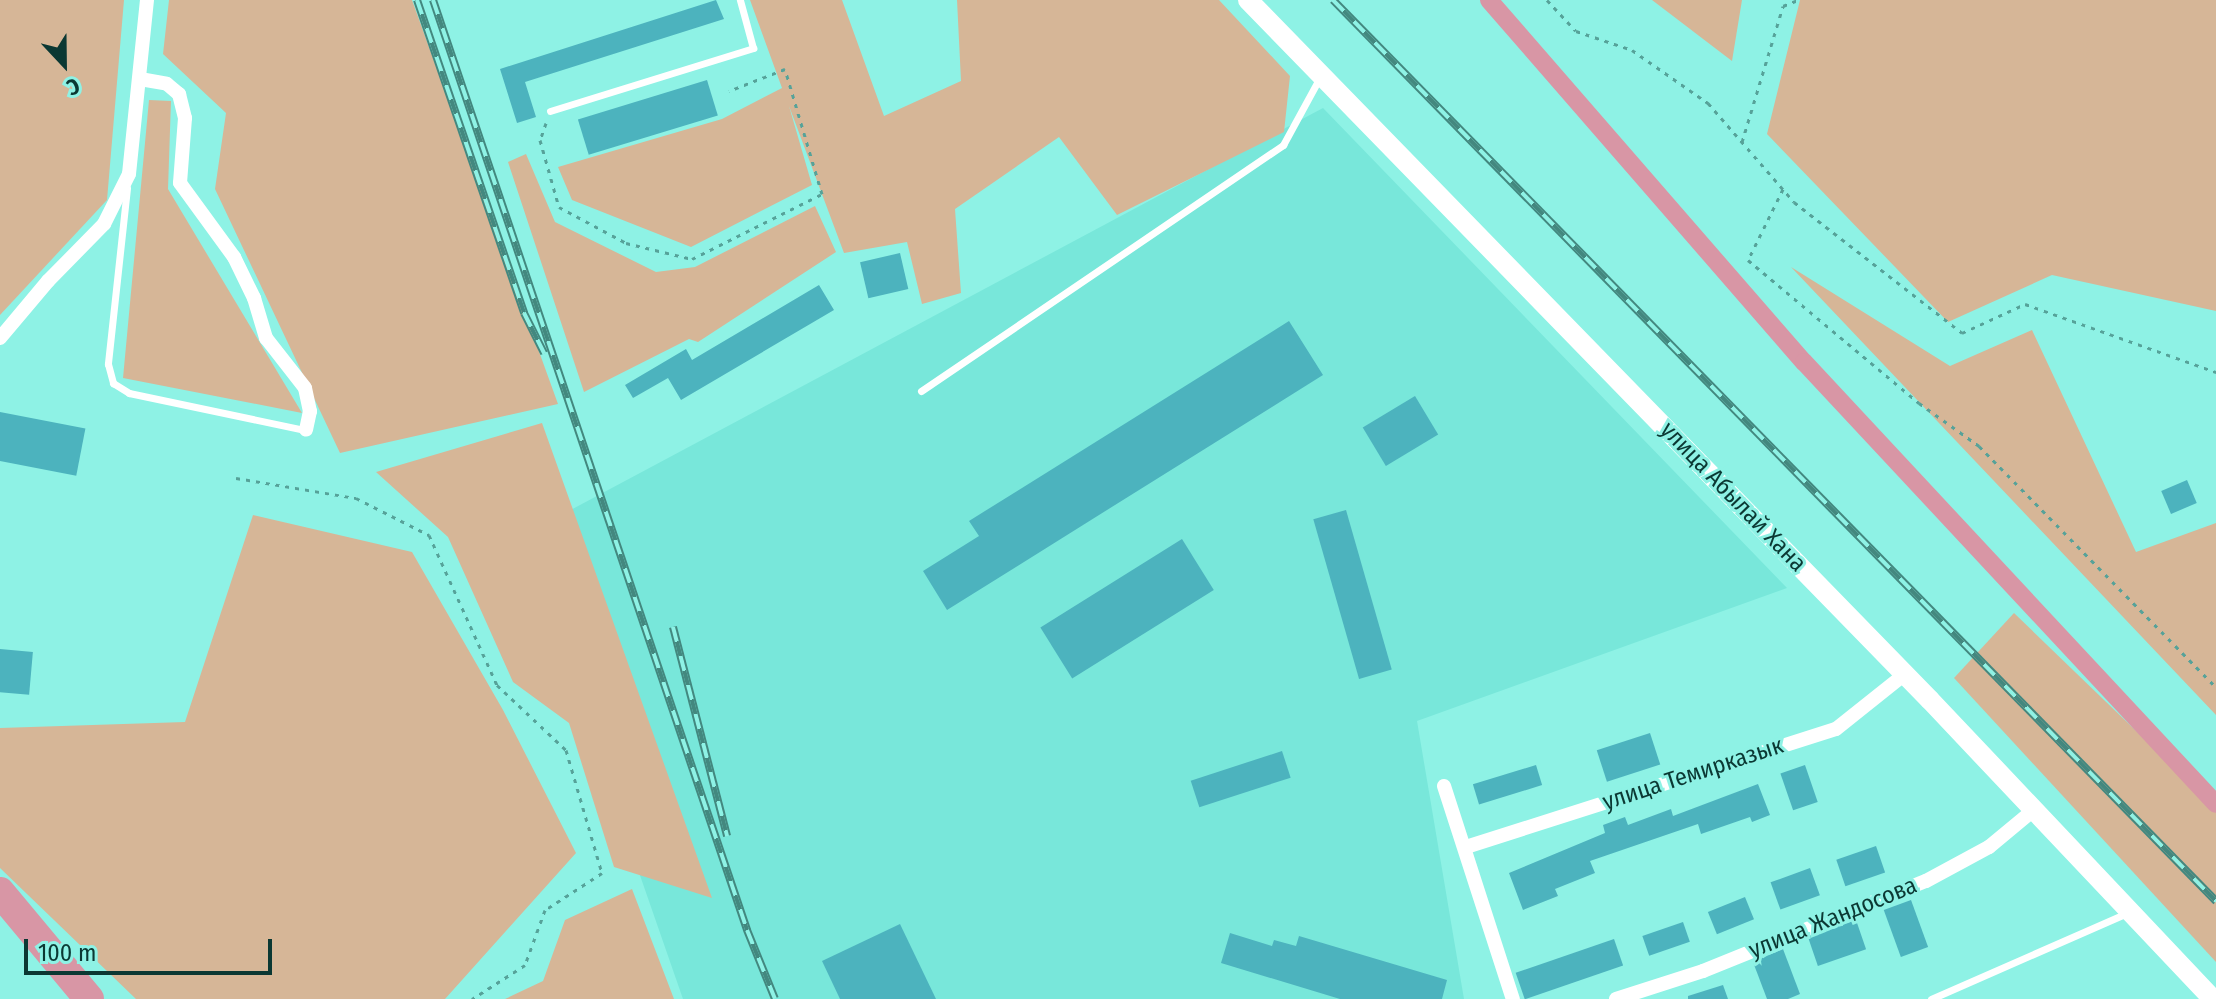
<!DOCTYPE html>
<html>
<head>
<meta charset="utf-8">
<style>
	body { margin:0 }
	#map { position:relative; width:2216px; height:999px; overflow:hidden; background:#8ef2e5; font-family:"Fira Sans Condensed",sans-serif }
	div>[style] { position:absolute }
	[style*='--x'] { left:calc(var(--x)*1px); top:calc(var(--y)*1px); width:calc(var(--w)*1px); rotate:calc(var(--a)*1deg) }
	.built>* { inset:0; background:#78e7da }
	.green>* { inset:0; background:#d6b697 }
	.canal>* { height:18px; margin:-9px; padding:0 9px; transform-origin:9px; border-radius:9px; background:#d896a5 }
	.river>* { height:30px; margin:-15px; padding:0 15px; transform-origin:15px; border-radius:15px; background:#d896a5 }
	.building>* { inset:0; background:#4cb3be; transform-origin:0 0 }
	.path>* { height:3px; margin-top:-1.5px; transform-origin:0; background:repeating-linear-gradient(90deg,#56a299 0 4px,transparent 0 10px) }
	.lane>* { height:7px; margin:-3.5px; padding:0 3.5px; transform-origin:3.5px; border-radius:3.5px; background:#fff }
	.street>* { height:14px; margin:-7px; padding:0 7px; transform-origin:7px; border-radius:7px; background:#fff }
	.secondary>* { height:20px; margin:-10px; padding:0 10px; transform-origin:10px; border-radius:10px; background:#fff }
	.rail>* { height:8px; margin-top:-4px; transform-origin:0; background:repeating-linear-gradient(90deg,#8ef2e5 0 15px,#43887f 0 30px); box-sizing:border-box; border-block:2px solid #43887f }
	span { translate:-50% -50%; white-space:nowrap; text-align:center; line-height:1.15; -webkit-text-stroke:6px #8ef2e5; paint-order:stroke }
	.street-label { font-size:24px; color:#0b3833 }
	.north { position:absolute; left:24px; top:24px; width:80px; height:80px; -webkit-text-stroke:6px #8ef2e5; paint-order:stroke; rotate:158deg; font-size:22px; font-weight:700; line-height:32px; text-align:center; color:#0b3833 }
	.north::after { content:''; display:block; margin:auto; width:28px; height:36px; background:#0b3833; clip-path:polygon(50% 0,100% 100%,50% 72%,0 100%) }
	.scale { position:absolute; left:24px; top:939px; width:248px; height:36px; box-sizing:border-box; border:4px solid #0b3833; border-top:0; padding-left:10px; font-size:24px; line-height:28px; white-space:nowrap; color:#0b3833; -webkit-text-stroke:6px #8ef2e5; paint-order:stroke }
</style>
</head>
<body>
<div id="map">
	<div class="built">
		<i style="clip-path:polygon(1323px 108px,1787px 588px,1417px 721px,1464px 999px,683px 999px,522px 536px)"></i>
	</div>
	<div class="green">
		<i style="clip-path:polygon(0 0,124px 0,107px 200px,0 315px)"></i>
		<i style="clip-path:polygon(169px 0,412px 0,558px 404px,340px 453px,215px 189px,226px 113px,163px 54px)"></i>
		<i style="clip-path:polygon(750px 0,842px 0,884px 116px,961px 81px,957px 0,1219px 0,1290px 76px,1284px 132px,1117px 215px,1059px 137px,955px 209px,961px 293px,922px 304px,907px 242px,844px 253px,789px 106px,812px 185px,691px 247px,572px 200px,558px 167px,722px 119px,782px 88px)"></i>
		<i style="clip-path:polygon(1652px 0,1742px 0,1732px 61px)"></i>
		<i style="clip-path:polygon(1800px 0,2216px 0,2216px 311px,2052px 275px,1948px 322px,1767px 134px)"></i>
		<i style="clip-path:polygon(149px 100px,171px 101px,168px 189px,302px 413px,123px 378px)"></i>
		<i style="clip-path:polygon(526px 154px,555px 222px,656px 272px,695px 267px,815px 206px,836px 252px,698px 342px,689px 339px,584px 392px,508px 162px)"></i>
		<i style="clip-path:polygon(1791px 267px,1950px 366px,2032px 330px,2136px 552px,2216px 523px,2216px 715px)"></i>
		<i style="clip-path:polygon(542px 423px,712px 898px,614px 867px,569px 723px,513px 682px,448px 537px,376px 472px)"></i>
		<i style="clip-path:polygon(253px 515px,412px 552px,503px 710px,576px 853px,445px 999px,136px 999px,0 868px,0 728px,185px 722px)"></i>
		<i style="clip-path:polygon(2014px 613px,2216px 808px,2216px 962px,1954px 678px)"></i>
		<i style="clip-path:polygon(632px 889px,674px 999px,505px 999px,543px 981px,565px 920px)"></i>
	</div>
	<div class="canal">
		<i style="--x:1489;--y:0;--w:480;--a:49"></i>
		<i style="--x:1804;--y:362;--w:604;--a:47.01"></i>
	</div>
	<div class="river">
		<i style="--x:0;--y:892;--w:139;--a:50.2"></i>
	</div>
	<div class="building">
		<i style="clip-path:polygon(716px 0,724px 19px,525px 82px,536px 117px,517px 123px,500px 69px)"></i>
		<i style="left:707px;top:80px;width:37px;height:135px;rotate:73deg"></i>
		<i style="left:900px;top:253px;width:37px;height:41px;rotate:77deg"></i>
		<i style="clip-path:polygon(819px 285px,834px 310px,681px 400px,668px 378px,633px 398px,625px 385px,686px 349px,692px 360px)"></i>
		<i style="clip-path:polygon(1289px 321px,1323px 375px,947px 610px,923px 571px,979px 536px,969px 521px)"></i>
		<i style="left:1415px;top:396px;width:45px;height:61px;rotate:59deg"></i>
		<i style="left:0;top:412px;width:87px;height:48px;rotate:11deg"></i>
		<i style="left:2187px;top:480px;width:25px;height:28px;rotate:67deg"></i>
		<i style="left:1346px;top:510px;width:166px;height:34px;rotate:74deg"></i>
		<i style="left:1182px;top:539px;width:60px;height:167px;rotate:58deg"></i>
		<i style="left:0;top:649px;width:33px;height:43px;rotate:5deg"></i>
		<i style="left:1650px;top:733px;width:33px;height:56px;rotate:72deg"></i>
		<i style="left:1282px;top:751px;width:28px;height:96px;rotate:72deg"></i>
		<i style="left:1536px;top:765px;width:21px;height:66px;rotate:73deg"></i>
		<i style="left:1805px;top:765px;width:39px;height:26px;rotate:71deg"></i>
		<i style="clip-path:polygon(1758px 784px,1770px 815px,1752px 822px,1750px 817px,1701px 834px,1698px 824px,1590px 861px,1595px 873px,1555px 889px,1558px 896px,1523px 910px,1509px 873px,1605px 833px,1603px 825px,1625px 817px,1628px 825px,1671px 809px,1673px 816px)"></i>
		<i style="left:1876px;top:846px;width:28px;height:42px;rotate:71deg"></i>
		<i style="left:1810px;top:868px;width:29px;height:42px;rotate:70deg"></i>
		<i style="left:1745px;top:897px;width:24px;height:40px;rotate:68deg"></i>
		<i style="left:1911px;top:900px;width:50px;height:29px;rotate:70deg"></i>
		<i style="left:1856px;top:920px;width:31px;height:51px;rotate:71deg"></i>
		<i style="left:1683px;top:922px;width:21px;height:43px;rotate:71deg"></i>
		<i style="clip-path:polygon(900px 924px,936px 999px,840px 999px,822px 961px)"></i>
		<i style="clip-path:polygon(1230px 933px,1272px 946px,1274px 940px,1296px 946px,1299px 936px,1447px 980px,1442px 999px,1340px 999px,1221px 963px)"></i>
		<i style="left:1614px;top:939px;width:28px;height:104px;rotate:71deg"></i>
		<i style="clip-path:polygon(1783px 949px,1800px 994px,1788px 999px,1767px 999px,1753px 962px)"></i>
		<i style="clip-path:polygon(1723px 985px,1728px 999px,1688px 999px,1688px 996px)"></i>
	</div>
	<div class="path">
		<i style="--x:1547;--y:0;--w:42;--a:46.9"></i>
		<i style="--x:1576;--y:31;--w:59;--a:18.7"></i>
		<i style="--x:1632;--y:50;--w:93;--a:34.9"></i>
		<i style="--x:1708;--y:103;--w:131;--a:49"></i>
		<i style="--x:1794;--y:202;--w:213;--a:37.9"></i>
		<i style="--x:1962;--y:333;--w:69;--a:-24.7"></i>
		<i style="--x:2025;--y:304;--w:203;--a:19.6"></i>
		<i style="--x:546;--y:123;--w:18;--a:109"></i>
		<i style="--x:540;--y:140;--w:70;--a:74.2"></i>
		<i style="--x:559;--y:207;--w:76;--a:28.2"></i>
		<i style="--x:626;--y:243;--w:68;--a:13.6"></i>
		<i style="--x:692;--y:259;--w:145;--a:-26.6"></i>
		<i style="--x:822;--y:194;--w:130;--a:-106.5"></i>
		<i style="--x:785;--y:69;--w:60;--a:158.6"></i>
		<i style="--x:1742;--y:142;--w:142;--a:-73.2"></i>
		<i style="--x:1783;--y:6;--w:16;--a:-22"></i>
		<i style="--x:1783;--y:189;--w:79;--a:116.2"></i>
		<i style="--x:1748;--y:260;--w:223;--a:39.9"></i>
		<i style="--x:1919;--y:403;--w:74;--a:35.6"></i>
		<i style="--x:1979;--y:446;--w:338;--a:45.5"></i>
		<i style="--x:236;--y:478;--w:122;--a:9.5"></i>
		<i style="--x:356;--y:498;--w:82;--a:26.9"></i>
		<i style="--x:429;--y:535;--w:165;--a:65.6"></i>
		<i style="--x:497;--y:685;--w:95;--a:43.3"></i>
		<i style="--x:566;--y:750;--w:128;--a:73.7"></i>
		<i style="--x:602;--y:873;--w:68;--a:147"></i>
		<i style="--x:545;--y:910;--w:59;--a:110"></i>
		<i style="--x:525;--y:965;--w:63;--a:147.3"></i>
	</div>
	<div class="lane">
		<i style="--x:550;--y:111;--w:213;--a:-17.2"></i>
		<i style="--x:753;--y:48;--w:50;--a:-105.2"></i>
		<i style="--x:127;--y:188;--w:177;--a:96.2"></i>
		<i style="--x:108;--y:364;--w:20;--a:75"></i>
		<i style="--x:113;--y:383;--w:19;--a:32"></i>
		<i style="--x:129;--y:393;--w:180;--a:11.9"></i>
		<i style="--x:921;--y:391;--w:438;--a:-34.2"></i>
		<i style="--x:1283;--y:145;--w:77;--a:-61.4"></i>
		<i style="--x:1931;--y:999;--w:216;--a:-23.7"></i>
	</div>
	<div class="street">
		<i style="--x:140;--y:79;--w:27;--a:10"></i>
		<i style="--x:167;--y:84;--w:16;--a:40"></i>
		<i style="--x:179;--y:94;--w:25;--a:76"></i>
		<i style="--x:185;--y:118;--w:65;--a:94.4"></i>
		<i style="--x:180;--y:183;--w:92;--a:53.9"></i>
		<i style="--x:234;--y:257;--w:46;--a:64"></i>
		<i style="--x:254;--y:298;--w:42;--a:73.3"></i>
		<i style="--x:266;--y:338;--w:63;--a:52"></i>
		<i style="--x:305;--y:388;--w:24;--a:78"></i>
		<i style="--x:310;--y:411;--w:19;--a:102"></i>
		<i style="--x:0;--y:338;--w:75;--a:-49.9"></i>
		<i style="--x:48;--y:281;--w:80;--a:-45.5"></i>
		<i style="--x:104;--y:224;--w:56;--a:-63.4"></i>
		<i style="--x:129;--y:174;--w:175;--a:-84.1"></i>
		<i style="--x:1444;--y:786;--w:224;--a:72.1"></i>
		<i style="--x:1466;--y:847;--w:388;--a:-17.7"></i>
		<i style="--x:1836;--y:729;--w:88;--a:-38.6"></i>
		<i style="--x:1616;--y:999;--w:91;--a:-17.8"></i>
		<i style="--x:1703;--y:971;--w:240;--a:-22"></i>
		<i style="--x:1926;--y:881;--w:72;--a:-28.4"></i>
		<i style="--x:1989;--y:847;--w:60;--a:-39.6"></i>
	</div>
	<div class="secondary">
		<i style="--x:1248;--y:0;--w:977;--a:45.75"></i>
		<i style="--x:1930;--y:700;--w:412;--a:46.6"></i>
	</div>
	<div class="rail">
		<i style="--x:417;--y:0;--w:331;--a:71.1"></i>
		<i style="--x:524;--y:313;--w:45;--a:63.4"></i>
		<i style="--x:433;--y:0;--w:982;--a:71.34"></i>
		<i style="--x:747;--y:930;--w:74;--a:67.9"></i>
		<i style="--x:1333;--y:0;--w:1262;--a:45.58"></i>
		<i style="--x:673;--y:627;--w:216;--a:75.5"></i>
	</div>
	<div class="street-label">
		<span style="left:1733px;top:497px;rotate:46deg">улица Абылай Хана</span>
		<span style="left:1693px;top:774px;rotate:-18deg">улица Темирказык</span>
		<span style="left:1833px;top:918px;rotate:-22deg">улица Жандосова</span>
	</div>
	<div class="north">С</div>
	<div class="scale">100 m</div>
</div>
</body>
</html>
